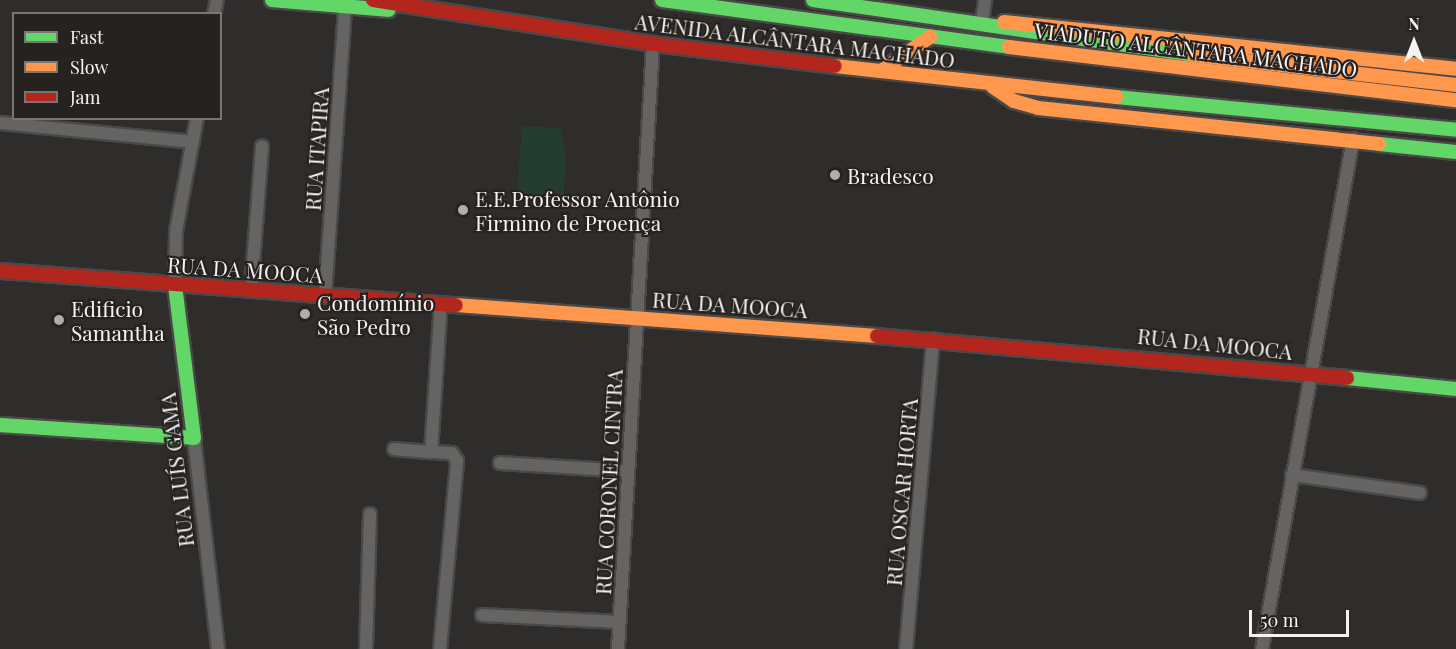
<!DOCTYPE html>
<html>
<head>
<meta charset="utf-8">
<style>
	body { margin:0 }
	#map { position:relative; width:1456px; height:649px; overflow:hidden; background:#2f2d2b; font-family:"Playfair Display",serif }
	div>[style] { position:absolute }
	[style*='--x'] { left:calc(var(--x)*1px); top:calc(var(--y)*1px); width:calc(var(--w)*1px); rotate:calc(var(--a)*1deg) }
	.green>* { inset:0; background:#253d31 }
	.roads { filter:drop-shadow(2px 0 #4a4948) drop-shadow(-2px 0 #4a4948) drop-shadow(0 2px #4a4948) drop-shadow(0 -2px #4a4948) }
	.street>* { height:12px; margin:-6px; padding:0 6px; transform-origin:6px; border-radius:6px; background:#656463 }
	.fast>* { height:14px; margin:-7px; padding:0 7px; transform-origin:7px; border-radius:7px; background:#63d668 }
	.slow>* { height:14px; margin:-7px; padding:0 7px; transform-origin:7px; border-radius:7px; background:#ff974d }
	.jam>* { height:14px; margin:-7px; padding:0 7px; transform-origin:7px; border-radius:7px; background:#b3261e }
	.dots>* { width:16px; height:16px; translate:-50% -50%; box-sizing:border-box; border:3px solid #262220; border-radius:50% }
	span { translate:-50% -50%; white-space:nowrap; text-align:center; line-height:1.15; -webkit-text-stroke:4.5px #262220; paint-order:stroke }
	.street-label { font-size:21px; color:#f6f2f1 }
	.poi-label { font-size:21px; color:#f6f2f1 }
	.left { translate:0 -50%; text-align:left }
	.legend { position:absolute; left:12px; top:12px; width:210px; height:108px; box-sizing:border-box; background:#262220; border:2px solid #797574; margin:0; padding:8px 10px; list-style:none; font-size:18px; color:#f6f2f1 }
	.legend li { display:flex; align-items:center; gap:12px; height:30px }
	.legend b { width:30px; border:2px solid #797574 }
	.north { position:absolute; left:1384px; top:12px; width:60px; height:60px; -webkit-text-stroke:4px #262220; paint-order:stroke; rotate:0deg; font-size:16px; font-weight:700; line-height:24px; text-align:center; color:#f6f2f1 }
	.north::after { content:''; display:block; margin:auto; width:21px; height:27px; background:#f6f2f1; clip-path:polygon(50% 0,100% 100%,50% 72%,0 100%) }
	.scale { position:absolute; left:1249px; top:610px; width:100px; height:27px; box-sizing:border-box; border:3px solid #f6f2f1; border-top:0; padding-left:8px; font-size:18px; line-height:21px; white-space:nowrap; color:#f6f2f1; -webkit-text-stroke:4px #262220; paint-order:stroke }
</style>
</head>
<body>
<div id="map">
	<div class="green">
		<i style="clip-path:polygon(522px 126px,560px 128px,566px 156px,563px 200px,517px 197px)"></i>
	</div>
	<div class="roads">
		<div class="street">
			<i style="--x:214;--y:14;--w:14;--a:-78"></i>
			<i style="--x:982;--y:22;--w:22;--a:-82"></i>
			<i style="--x:0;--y:123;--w:194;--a:5.6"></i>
			<i style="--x:175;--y:285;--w:54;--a:-88.9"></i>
			<i style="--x:176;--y:231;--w:115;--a:-79.5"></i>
			<i style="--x:251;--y:290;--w:144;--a:-85.6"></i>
			<i style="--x:325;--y:295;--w:289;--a:-86"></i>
			<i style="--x:194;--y:438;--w:212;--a:83.5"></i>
			<i style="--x:394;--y:449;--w:37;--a:5"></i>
			<i style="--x:500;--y:463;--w:127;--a:3.6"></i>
			<i style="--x:1292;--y:475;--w:129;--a:8"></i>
			<i style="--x:482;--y:615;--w:137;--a:2.9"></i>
			<i style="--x:366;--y:649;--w:135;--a:-88.3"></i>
			<i style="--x:440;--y:649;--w:189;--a:-84.8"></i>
			<i style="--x:457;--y:461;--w:9;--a:-122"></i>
			<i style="--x:452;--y:453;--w:21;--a:-177"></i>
			<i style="--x:431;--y:452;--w:149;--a:-86.2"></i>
			<i style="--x:618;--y:649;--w:606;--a:-86.69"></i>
			<i style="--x:906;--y:649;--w:311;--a:-85"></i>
			<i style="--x:1262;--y:649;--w:518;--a:-79.88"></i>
		</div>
		<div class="fast">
			<i style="--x:272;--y:0;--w:117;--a:4.9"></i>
			<i style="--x:662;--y:0;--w:350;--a:7.7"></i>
			<i style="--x:813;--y:0;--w:384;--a:8.2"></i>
			<i style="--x:1116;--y:97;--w:342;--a:5.5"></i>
			<i style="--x:1379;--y:144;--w:77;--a:5.9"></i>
			<i style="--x:1347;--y:378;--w:110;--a:5.8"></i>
			<i style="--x:0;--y:425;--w:194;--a:3.8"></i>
			<i style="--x:194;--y:438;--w:154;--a:-97.1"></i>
		</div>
		<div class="slow">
			<i style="--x:1004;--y:22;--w:454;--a:5.9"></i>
			<i style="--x:1009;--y:47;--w:450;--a:6.8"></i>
			<i style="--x:1193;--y:55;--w:265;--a:6.5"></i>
			<i style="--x:835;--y:66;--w:283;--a:6.3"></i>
			<i style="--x:881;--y:71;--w:60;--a:-34.8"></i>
			<i style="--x:993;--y:87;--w:25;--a:34"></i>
			<i style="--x:1014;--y:101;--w:25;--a:16"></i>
			<i style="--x:1038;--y:108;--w:343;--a:6"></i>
			<i style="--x:456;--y:305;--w:422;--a:4.2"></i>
		</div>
		<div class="jam">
			<i style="--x:373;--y:0;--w:283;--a:8.9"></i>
			<i style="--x:653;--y:44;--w:183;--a:6.9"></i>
			<i style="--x:0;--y:271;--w:457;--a:4.3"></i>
			<i style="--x:877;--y:336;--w:472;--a:5.1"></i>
		</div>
	</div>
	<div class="dots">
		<i style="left:835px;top:175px;background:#b0adac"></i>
		<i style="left:463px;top:210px;background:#b0adac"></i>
		<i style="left:305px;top:314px;background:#b0adac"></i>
		<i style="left:59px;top:320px;background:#b0adac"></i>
	</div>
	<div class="street-label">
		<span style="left:795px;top:40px;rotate:7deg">AVENIDA ALCÂNTARA MACHADO</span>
		<span style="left:1196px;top:49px;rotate:7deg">VIADUTO ALCÂNTARA MACHADO</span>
		<span style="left:316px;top:149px;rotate:-86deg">RUA ITAPIRA</span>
		<span style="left:245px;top:269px;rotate:4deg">RUA DA MOOCA</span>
		<span style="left:730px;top:304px;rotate:4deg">RUA DA MOOCA</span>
		<span style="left:1215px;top:343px;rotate:6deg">RUA DA MOOCA</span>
		<span style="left:176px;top:470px;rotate:-97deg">RUA LUÍS GAMA</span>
		<span style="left:608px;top:482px;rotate:-87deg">RUA CORONEL CINTRA</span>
		<span style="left:901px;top:492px;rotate:-85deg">RUA OSCAR HORTA</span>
	</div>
	<div class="poi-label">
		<span class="left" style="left:847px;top:175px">Bradesco</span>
		<span class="left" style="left:475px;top:210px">E.E.Professor Antônio<br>Firmino de Proença</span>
		<span class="left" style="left:317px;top:314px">Condomínio<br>São Pedro</span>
		<span class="left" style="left:71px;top:320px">Edificio<br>Samantha</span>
	</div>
	<ul class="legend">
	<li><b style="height:8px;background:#63d668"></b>Fast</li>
	<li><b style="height:8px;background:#ff974d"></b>Slow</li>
	<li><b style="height:8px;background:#b3261e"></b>Jam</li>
	</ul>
	<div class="north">N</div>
	<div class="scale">50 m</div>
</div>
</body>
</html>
